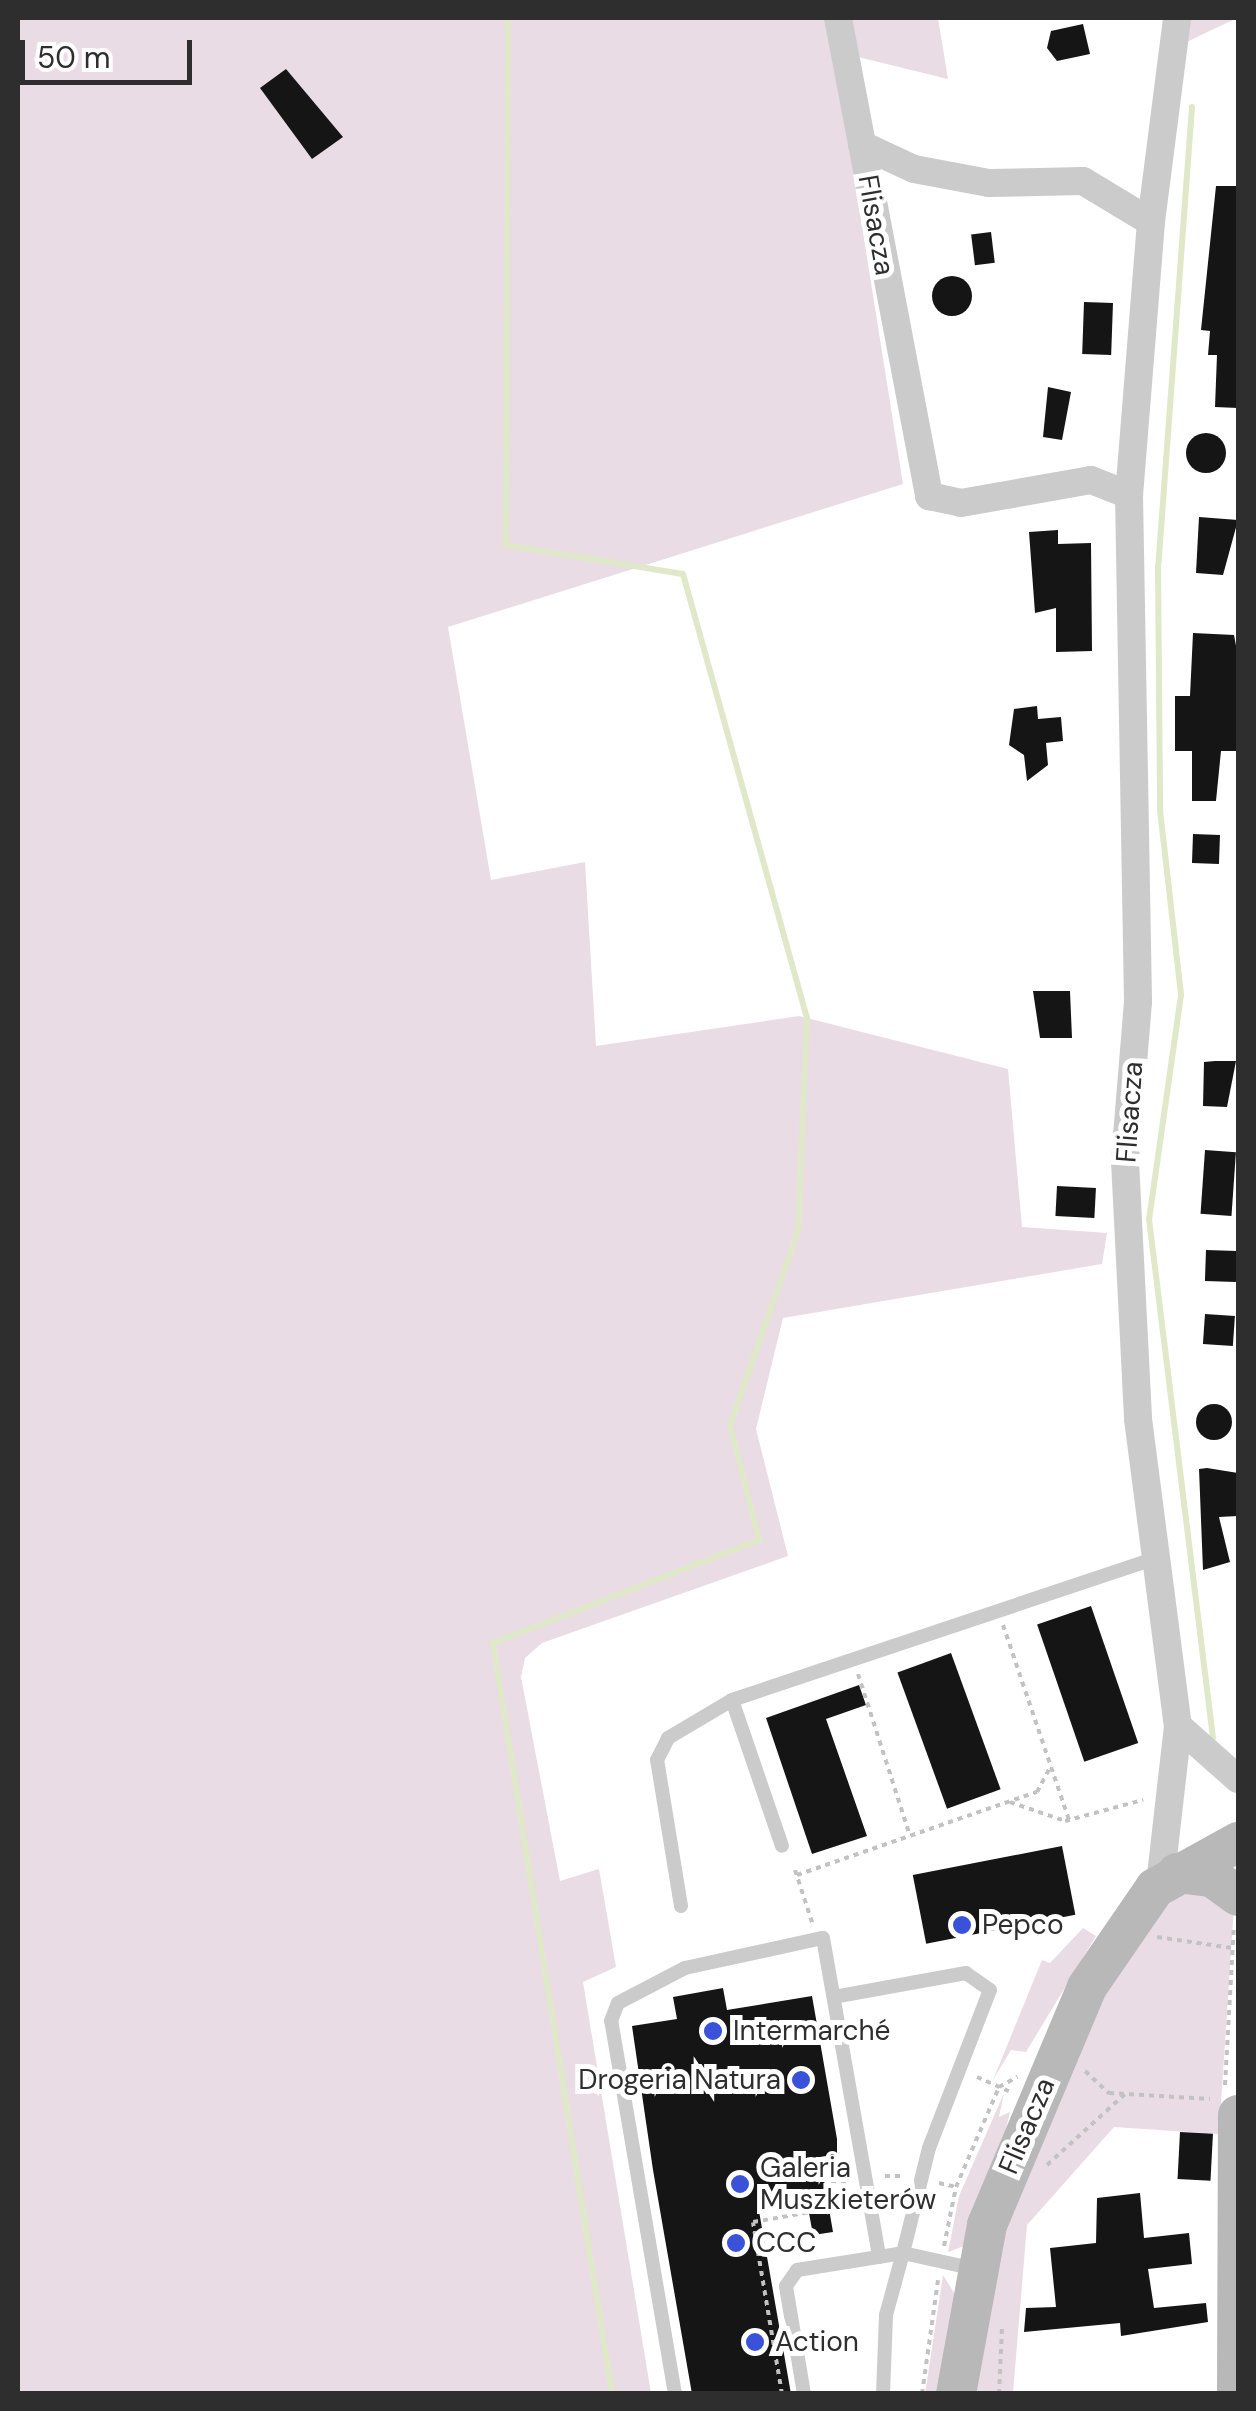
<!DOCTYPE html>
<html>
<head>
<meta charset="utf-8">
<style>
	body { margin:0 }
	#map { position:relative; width:1256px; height:2411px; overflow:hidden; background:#fff; font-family:"DM Sans",sans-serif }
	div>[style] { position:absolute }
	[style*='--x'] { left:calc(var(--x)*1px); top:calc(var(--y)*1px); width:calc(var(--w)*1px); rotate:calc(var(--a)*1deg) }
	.green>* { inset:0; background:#eadce5 }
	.stream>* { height:6px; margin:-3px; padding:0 3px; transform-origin:3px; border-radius:3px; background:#dfe9c9 }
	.building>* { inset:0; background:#151515; transform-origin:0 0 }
	.round { border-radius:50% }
	.path>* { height:4px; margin-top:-2px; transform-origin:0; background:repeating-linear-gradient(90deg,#c2c2c2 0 5px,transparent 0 10px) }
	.lane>* { height:14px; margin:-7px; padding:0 7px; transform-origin:7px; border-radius:7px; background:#cbcbcb }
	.street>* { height:28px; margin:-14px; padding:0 14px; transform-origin:14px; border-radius:14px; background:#cbcbcb }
	.secondary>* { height:40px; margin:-20px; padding:0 20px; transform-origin:20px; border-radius:20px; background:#b8b8b8 }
	.dots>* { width:28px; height:28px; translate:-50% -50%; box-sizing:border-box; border:5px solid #fff; border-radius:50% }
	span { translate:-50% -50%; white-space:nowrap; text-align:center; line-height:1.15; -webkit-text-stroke:10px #fff; paint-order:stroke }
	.street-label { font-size:28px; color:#2e2e2e }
	.poi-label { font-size:28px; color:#2e2e2e }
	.left { translate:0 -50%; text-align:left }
	.right { translate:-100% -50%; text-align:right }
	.frame { position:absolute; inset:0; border:20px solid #2e2e2e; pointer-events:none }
	.scale { position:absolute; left:20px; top:40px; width:172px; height:45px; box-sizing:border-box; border:5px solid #2e2e2e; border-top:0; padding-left:12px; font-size:30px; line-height:35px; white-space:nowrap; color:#2e2e2e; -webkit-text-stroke:8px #fff; paint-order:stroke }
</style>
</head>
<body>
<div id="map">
	<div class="green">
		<i style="clip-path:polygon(18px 18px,829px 18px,903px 484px,448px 627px,491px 880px,585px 862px,596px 1046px,799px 1016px,1008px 1069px,1022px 1227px,1107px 1233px,1102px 1264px,783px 1318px,756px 1429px,788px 1556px,542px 1643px,525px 1658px,521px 1677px,560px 1881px,599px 1869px,616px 1967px,583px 1982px,651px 2393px,18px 2393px)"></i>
		<i style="clip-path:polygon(847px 18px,938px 18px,948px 79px,854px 56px)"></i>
		<i style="clip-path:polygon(1185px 18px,1237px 18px,1176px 47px)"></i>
		<i style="clip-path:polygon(1192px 1884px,1234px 1906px,1219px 2134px,1114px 2127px,1027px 2225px,1013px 2393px,967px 2394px,997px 2229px,1136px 1928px)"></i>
		<i style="clip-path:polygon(1083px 1928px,1096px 1936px,1026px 2052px,1011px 2050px,993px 2080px,1042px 1960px,1050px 1963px)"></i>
		<i style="clip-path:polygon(1004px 2093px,999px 2117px,1010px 2112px,997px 2166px,964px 2246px,948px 2252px,959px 2196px)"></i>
		<i style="clip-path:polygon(943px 2275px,956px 2296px,946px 2393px,925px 2394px)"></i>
	</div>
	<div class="stream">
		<i style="--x:508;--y:18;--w:527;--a:90.22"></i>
		<i style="--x:506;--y:545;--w:179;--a:9.3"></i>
		<i style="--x:683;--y:574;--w:460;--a:74.4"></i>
		<i style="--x:807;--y:1017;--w:214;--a:92.4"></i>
		<i style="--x:798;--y:1231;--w:206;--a:109.3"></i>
		<i style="--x:730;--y:1425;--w:119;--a:75.8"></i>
		<i style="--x:759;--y:1540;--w:285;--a:158.8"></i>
		<i style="--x:493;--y:1643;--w:760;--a:81"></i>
		<i style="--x:1192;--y:107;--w:460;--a:94.2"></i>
		<i style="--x:1158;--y:566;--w:244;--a:89.5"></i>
		<i style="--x:1160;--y:810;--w:186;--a:83.5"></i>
		<i style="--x:1181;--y:995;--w:226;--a:98.1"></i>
		<i style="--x:1149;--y:1219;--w:523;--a:82.97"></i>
	</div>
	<div class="building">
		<i style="clip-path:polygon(1083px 24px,1090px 54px,1057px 61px,1047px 48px,1051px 31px)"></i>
		<i style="clip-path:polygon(286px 69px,343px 137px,312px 159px,260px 88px)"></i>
		<i style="clip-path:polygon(1216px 186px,1238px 186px,1238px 408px,1215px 407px,1217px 355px,1208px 355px,1210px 331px,1201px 330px)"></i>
		<i style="left:991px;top:232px;width:31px;height:20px;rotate:83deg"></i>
		<i class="round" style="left:932px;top:276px;width:40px;height:40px"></i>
		<i style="left:1084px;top:302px;width:29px;height:52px;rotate:2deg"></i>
		<i style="clip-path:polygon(1048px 387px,1071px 392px,1062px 440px,1043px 437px)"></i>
		<i class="round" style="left:1186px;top:433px;width:40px;height:40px"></i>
		<i style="clip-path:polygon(1199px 517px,1238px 520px,1223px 575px,1196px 573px)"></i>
		<i style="clip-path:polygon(1058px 530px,1058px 544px,1091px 543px,1092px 651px,1056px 652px,1056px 608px,1035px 613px,1029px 532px)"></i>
		<i style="clip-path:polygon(1193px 633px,1234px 635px,1237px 651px,1238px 751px,1221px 751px,1216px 801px,1192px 801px,1192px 751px,1175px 751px,1175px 696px,1190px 696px)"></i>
		<i style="clip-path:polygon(1037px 706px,1038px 719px,1061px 717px,1063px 741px,1046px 743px,1048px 765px,1027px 781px,1024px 755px,1009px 745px,1014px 709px)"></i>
		<i style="left:1193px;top:834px;width:27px;height:29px;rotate:2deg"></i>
		<i style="clip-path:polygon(1033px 991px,1070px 991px,1072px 1038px,1040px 1038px)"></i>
		<i style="clip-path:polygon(1215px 1061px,1236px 1061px,1227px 1107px,1203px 1106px,1204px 1062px)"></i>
		<i style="left:1205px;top:1150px;width:31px;height:64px;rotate:4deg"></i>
		<i style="left:1057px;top:1186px;width:39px;height:30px;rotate:3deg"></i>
		<i style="left:1206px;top:1250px;width:31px;height:31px;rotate:2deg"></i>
		<i style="left:1205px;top:1314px;width:30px;height:30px;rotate:4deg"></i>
		<i class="round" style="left:1196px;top:1404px;width:36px;height:36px"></i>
		<i style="clip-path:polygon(1207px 1468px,1238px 1473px,1238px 1516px,1219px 1517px,1230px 1562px,1203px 1570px,1199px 1469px)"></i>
		<i style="left:1091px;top:1606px;width:145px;height:57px;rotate:71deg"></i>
		<i style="left:951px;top:1653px;width:145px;height:57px;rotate:70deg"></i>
		<i style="clip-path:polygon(859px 1685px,866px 1705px,826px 1719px,867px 1836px,812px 1854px,766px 1718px)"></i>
		<i style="left:1062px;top:1846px;width:70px;height:152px;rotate:79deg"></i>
		<i style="clip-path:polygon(723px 1988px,727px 2010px,812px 1996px,837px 2139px,837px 2154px,820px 2157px,833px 2232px,813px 2235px,807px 2202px,759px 2211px,791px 2394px,692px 2394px,653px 2170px,632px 2026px,677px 2019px,673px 1997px)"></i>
		<i style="left:1180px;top:2132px;width:33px;height:47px;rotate:3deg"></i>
		<i style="clip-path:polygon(1140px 2193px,1144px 2238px,1189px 2233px,1192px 2264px,1148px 2269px,1154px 2308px,1206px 2303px,1208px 2322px,1121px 2336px,1120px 2323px,1024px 2332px,1026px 2308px,1056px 2307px,1050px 2248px,1096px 2243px,1097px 2198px)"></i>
	</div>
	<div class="path">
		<i style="--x:1003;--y:1625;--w:206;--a:71.3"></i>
		<i style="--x:858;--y:1674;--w:170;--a:72.2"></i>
		<i style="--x:1010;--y:1802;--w:58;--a:19.1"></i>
		<i style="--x:1065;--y:1821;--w:81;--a:-15.1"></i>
		<i style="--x:795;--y:1870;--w:55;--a:71.9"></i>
		<i style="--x:797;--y:1875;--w:254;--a:-19.1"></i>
		<i style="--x:1037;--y:1792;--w:30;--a:-62"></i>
		<i style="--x:1157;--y:1937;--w:76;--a:8.3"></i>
		<i style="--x:1085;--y:2071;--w:33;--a:43"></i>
		<i style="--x:1109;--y:2093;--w:101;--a:3.4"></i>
		<i style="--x:977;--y:2077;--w:35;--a:24"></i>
		<i style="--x:1225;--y:2085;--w:160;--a:-86.8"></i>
		<i style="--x:826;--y:2156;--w:27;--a:80"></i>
		<i style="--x:831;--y:2183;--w:15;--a:-8"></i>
		<i style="--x:1047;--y:2165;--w:105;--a:-42.3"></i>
		<i style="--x:885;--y:2176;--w:20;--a:0"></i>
		<i style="--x:939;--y:2183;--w:17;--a:13"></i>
		<i style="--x:956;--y:2187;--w:109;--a:-66.7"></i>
		<i style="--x:999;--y:2087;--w:21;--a:-29"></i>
		<i style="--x:944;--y:2246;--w:60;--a:-78.5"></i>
		<i style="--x:782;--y:2394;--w:174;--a:-99.6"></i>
		<i style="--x:753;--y:2222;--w:99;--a:-9.8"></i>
		<i style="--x:922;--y:2394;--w:115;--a:-82"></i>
		<i style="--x:999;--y:2394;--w:67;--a:-87.4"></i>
	</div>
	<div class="lane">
		<i style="--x:732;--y:1700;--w:154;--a:71.1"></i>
		<i style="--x:681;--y:1906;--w:148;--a:-99.3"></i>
		<i style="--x:657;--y:1760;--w:25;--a:-63"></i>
		<i style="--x:668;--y:1738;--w:74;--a:-30.7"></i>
		<i style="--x:732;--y:1700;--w:447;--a:-18.5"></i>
		<i style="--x:675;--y:2394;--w:378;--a:-99.7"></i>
		<i style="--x:611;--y:2021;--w:19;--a:-69"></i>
		<i style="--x:618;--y:2003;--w:76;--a:-27.6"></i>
		<i style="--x:685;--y:1968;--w:141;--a:-12.3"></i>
		<i style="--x:823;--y:1938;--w:324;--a:80"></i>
		<i style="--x:804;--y:2394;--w:109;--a:-99.5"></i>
		<i style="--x:786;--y:2286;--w:19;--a:-55"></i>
		<i style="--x:797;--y:2270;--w:107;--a:-9.1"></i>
		<i style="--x:903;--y:2253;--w:108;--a:-76.1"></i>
		<i style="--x:929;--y:2148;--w:169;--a:-68.9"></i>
		<i style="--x:990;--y:1990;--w:29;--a:-145"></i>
		<i style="--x:966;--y:1973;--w:134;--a:169.7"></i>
		<i style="--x:883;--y:2394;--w:79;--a:-87.8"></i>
		<i style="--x:886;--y:2315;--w:64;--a:-74.7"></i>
		<i style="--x:903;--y:2253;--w:74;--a:12.5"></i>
	</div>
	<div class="street">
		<i style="--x:838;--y:18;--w:487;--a:79.2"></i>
		<i style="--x:929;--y:496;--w:33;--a:12"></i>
		<i style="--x:961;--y:503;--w:132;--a:-10"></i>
		<i style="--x:1091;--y:480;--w:41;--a:21.5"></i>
		<i style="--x:862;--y:145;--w:57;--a:24.8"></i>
		<i style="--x:914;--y:169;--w:76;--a:10.6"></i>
		<i style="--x:989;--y:183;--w:94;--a:-1.2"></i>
		<i style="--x:1083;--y:181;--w:79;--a:31.1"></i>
		<i style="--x:1151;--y:222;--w:274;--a:94.6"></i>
		<i style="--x:1129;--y:495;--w:507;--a:88.98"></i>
		<i style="--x:1138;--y:1002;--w:160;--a:94.7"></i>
		<i style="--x:1125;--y:1161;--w:258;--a:87.1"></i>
		<i style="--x:1138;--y:1419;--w:310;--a:82.6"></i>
		<i style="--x:1178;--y:1726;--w:159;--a:96.5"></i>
		<i style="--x:1151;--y:222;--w:206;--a:-82.7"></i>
		<i style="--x:1178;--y:1726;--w:80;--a:41.5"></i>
	</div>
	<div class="secondary">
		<i style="--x:1177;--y:1873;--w:35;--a:7"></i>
		<i style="--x:1212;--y:1877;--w:32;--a:36"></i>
		<i style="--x:956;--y:2394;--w:172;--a:-79.6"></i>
		<i style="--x:987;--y:2225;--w:258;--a:-67.2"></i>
		<i style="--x:1087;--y:1987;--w:120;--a:-55.5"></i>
		<i style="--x:1155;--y:1888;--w:95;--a:-29"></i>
		<i style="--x:1237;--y:2394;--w:279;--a:-89.8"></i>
	</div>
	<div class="dots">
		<i style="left:962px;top:1925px;background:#3a52da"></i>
		<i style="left:713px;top:2031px;background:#3a52da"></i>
		<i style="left:801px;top:2080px;background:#3a52da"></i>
		<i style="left:740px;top:2184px;background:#3a52da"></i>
		<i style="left:736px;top:2243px;background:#3a52da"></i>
		<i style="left:755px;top:2342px;background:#3a52da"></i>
	</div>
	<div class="street-label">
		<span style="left:876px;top:225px;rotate:80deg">Flisacza</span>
		<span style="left:1130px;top:1112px;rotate:-86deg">Flisacza</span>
		<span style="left:1027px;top:2126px;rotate:-67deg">Flisacza</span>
	</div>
	<div class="poi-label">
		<span class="left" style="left:982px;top:1925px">Pepco</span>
		<span class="left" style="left:733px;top:2031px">Intermarché</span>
		<span class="right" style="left:781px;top:2080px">Drogeria Natura</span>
		<span class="left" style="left:760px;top:2184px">Galeria<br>Muszkieterów</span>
		<span class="left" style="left:756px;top:2243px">CCC</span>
		<span class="left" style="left:775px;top:2342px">Action</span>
	</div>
	<div class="frame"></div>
	<div class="scale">50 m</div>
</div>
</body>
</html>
